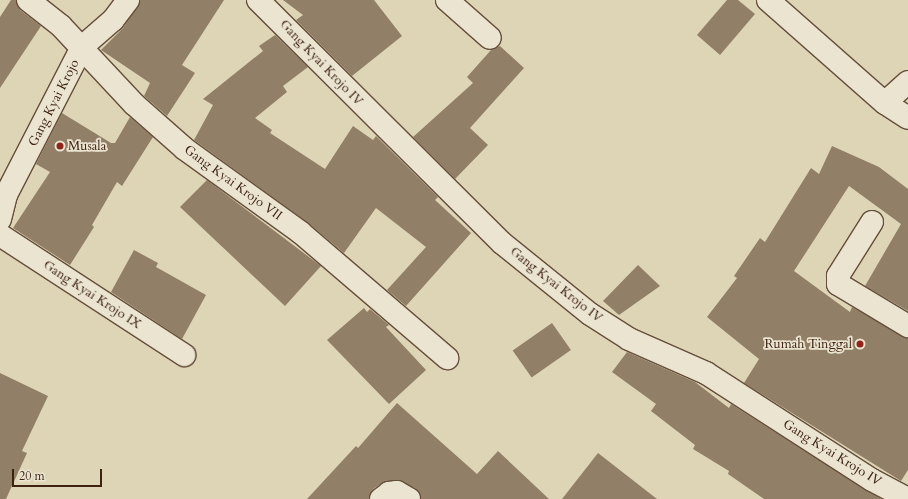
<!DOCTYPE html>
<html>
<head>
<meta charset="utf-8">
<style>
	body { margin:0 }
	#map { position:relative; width:908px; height:499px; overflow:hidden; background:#ded5b7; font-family:Cardo,serif }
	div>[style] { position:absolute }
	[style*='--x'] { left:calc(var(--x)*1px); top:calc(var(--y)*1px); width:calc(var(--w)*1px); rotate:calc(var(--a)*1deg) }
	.building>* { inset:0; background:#917f67; transform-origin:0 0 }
	.roads { filter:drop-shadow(1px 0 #654e3a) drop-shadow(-1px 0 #654e3a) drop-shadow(0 1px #654e3a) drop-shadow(0 -1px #654e3a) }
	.minor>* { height:22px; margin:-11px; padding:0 11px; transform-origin:11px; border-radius:11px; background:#eae4d0 }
	.dots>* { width:11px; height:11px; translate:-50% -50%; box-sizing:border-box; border:2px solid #eae4d0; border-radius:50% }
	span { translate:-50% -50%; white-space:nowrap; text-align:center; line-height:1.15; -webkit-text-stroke:3.5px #eae4d0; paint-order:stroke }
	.street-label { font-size:13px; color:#3d2111 }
	.poi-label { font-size:13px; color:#3d2111 }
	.left { translate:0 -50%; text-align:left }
	.right { translate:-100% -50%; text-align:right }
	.scale { position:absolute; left:12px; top:469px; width:90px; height:18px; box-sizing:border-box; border:2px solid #3d2111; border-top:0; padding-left:5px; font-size:12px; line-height:14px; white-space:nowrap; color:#3d2111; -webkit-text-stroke:3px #eae4d0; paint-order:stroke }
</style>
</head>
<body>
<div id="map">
	<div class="building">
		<i style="clip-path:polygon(11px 0,16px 0,20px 10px,41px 26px,0 88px,0 17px)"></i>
		<i style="clip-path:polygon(140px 0,224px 0,182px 65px,195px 73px,167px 116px,144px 96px,150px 83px,101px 50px,123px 28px)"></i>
		<i style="clip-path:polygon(283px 0,374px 0,402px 36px,352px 76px,296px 20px,303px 15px)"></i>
		<i style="clip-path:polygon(727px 0,738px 0,755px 14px,720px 55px,697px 35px)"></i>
		<i style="clip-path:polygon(275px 35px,308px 67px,283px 86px,287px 92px,255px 118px,272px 130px,270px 133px,325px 169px,353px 126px,373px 140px,376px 136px,438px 197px,435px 200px,471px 233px,406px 306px,387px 290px,426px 247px,376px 208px,344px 253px,307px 222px,194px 140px,213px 105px,203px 99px,263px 51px,259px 46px)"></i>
		<i style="clip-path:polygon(500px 46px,524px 68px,470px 128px,488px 145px,455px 179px,413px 137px,473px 83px,467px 77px,491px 50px)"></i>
		<i style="clip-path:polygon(62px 113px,111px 143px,115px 143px,130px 117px,153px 137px,122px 186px,117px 182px,92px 225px,94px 227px,70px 265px,13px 228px,50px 172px,36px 164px)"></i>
		<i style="clip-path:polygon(832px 146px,879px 167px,908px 189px,908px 311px,865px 286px,901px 224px,849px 186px,794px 271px,850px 312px,852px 307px,908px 338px,908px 470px,901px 481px,744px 383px,759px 359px,707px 317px,737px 278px,734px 276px,760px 238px,765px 242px,811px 168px,819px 174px)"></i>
		<i style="clip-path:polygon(207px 180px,321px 266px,285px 306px,180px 207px)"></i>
		<i style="clip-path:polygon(134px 250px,158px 263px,156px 267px,206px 295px,182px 339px,111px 292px)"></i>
		<i style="clip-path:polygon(638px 265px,660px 286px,619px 315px,603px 301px)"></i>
		<i style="clip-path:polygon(364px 308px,367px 312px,370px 309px,389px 325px,386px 327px,426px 370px,389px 404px,327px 340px)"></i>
		<i style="left:552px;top:323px;width:33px;height:48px;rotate:55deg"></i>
		<i style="clip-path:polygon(627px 352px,695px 382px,729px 408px,731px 404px,881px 499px,764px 499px,728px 474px,729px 471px,693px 449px,695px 445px,651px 411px,656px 404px,612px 372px)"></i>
		<i style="clip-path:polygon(0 373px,48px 396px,22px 451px,27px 453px,6px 499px,0 499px)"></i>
		<i style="clip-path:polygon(397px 403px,477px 474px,498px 451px,549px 499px,421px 499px,415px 488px,395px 480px,382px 483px,373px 489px,369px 499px,307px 499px,356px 446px,358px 448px)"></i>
		<i style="clip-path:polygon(598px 453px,657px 499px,562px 499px)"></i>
	</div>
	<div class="roads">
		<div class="minor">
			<i style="--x:28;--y:0;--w:42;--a:38.2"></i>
			<i style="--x:61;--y:26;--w:107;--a:46.9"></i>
			<i style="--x:134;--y:104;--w:68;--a:41.4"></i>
			<i style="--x:185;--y:149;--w:142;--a:35.8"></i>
			<i style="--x:300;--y:232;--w:194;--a:40.6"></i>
			<i style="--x:258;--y:0;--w:344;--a:44.9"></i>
			<i style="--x:502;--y:243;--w:113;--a:38.9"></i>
			<i style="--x:590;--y:314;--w:46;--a:32.7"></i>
			<i style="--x:629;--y:339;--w:84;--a:23.8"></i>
			<i style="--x:706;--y:373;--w:197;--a:32.8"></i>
			<i style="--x:872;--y:480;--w:41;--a:27.8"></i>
			<i style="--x:447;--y:0;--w:57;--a:41.5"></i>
			<i style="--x:768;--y:0;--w:156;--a:41.4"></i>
			<i style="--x:908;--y:82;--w:31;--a:138"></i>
			<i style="--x:885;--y:103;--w:27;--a:33"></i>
			<i style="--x:0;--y:219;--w:25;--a:-76"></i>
			<i style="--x:6;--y:195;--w:166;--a:-62.8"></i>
			<i style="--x:82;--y:47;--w:41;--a:-41.1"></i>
			<i style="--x:113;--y:20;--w:25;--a:-53"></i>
			<i style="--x:872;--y:222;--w:64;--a:122.2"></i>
			<i style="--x:838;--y:276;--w:8;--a:90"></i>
			<i style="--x:838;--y:284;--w:82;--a:31"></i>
			<i style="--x:0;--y:235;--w:220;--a:33.1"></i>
			<i style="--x:381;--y:499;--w:10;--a:-37"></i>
			<i style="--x:389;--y:493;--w:8;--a:-7"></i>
			<i style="--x:397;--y:492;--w:14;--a:30"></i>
		</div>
	</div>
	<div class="dots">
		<i style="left:60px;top:146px;background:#8f2418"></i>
		<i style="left:860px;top:344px;background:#8f2418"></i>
	</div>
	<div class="street-label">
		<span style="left:321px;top:63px;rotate:46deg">Gang Kyai Krojo IV</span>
		<span style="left:54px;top:103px;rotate:-63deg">Gang Kyai Krojo</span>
		<span style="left:233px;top:183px;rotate:36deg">Gang Kyai Krojo VII</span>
		<span style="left:556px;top:285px;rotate:38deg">Gang Kyai Krojo IV</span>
		<span style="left:92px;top:295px;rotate:33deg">Gang Kyai Krojo IX</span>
		<span style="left:832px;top:453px;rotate:32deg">Gang Kyai Krojo IV</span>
	</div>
	<div class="poi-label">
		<span class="left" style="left:68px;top:146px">Musala</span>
		<span class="right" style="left:852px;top:344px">Rumah Tinggal</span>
	</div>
	<div class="scale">20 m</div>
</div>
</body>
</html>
